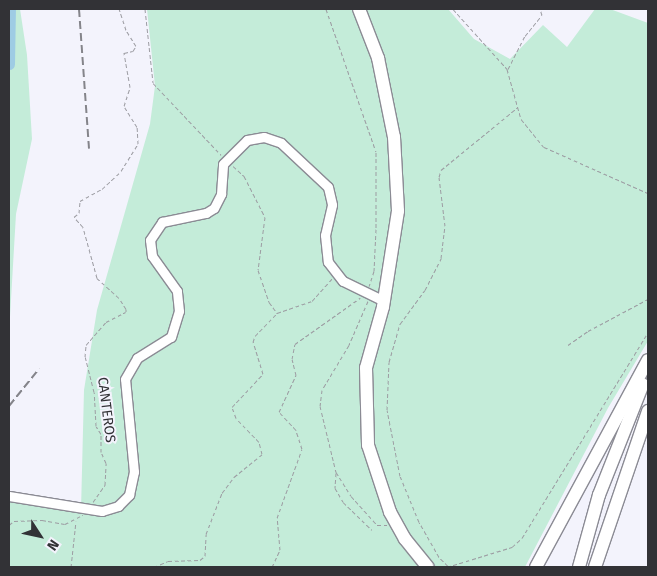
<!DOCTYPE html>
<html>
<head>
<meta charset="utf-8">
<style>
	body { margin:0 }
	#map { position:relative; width:657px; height:576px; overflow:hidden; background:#f3f3fc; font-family:"Fira Sans",sans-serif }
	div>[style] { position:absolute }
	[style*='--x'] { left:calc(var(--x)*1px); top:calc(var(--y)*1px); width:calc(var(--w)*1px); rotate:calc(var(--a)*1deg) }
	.green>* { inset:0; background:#c4ecd9 }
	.river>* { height:11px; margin:-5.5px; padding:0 5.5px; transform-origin:5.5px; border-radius:5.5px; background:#9ecce4 }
	.path>* { height:1px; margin-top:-0.5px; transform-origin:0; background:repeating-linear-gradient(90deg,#9c9ca2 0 4px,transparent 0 6.5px) }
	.roads { filter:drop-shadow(1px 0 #8b8b94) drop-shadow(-1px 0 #8b8b94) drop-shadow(0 1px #8b8b94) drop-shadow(0 -1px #8b8b94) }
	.minor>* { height:9px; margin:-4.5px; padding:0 4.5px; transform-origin:4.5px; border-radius:4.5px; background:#fff }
	.highway>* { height:12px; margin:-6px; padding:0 6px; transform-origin:6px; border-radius:6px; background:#fff }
	.rail>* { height:2px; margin-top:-1px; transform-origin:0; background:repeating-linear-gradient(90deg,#84848a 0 8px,transparent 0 12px) }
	span { translate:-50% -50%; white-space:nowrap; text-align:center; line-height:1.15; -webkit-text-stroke:4px #f3f3fc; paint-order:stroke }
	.street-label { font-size:14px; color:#323236 }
	.frame { position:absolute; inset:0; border:10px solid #323236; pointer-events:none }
	.north { position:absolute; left:15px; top:511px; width:50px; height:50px; -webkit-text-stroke:4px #f3f3fc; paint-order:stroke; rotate:125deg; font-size:14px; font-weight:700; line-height:20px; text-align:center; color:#323236 }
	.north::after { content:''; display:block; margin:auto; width:18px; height:22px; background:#323236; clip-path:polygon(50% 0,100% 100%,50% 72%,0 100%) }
</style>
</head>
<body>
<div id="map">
	<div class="green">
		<i style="clip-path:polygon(9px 9px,20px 9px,27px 55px,32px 139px,16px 214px,9px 334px)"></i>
		<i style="clip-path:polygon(147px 9px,448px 9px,474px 39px,510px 59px,543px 25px,567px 47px,595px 9px,610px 9px,648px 23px,648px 341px,608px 408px,525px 567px,9px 567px,9px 498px,81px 510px,84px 390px,97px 310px,150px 124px,155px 86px)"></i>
	</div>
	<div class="river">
		<i style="--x:9;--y:64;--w:55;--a:-89"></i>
	</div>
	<div class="path">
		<i style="--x:145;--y:9;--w:74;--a:83.8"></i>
		<i style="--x:153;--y:83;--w:99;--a:46.6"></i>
		<i style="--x:326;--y:9;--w:151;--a:70.7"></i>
		<i style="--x:376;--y:152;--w:77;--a:90"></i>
		<i style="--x:376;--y:229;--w:42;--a:92.7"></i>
		<i style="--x:374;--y:271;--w:16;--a:108"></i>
		<i style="--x:453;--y:9;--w:81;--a:48"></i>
		<i style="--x:507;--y:69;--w:52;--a:74.4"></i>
		<i style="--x:521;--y:119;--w:36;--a:51"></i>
		<i style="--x:544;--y:147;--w:114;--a:23.9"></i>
		<i style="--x:508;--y:69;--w:37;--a:-63"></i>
		<i style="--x:525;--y:36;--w:27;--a:-51"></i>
		<i style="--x:542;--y:15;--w:6;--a:-108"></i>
		<i style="--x:233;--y:166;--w:15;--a:42"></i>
		<i style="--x:244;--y:176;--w:46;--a:62.9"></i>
		<i style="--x:265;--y:217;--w:53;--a:97.5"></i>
		<i style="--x:258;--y:270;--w:34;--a:71"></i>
		<i style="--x:269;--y:302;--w:14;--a:54"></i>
		<i style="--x:368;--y:301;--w:48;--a:113.4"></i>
		<i style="--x:349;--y:345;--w:52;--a:121"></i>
		<i style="--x:322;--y:390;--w:16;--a:97"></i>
		<i style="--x:320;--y:406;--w:68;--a:76.4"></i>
		<i style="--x:336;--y:472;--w:28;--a:58"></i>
		<i style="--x:351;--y:496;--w:39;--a:48"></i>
		<i style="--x:377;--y:525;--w:10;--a:0"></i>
		<i style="--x:568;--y:345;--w:24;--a:-35"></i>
		<i style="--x:588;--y:331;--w:68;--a:-28.1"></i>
		<i style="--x:336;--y:473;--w:15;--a:94"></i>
		<i style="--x:335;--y:488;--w:16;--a:60"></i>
		<i style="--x:343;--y:502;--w:40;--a:44"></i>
		<i style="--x:93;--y:502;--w:21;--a:-55"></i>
		<i style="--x:105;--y:485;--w:22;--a:-87"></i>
		<i style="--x:106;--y:463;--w:12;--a:-114"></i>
		<i style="--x:101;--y:452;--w:18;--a:-90"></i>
		<i style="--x:101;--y:434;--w:9;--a:-122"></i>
		<i style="--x:96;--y:426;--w:34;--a:-93"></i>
		<i style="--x:94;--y:392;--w:36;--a:-104"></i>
		<i style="--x:85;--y:357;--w:12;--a:-85"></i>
		<i style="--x:86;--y:345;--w:30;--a:-49"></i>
		<i style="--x:106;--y:322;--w:22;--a:-27"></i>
		<i style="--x:126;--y:312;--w:3;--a:-90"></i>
		<i style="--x:126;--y:309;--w:13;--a:-122"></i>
		<i style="--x:119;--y:298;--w:30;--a:-138"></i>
		<i style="--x:97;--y:278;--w:53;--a:-105.4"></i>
		<i style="--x:83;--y:227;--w:13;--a:-132"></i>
		<i style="--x:74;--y:217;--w:6;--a:-39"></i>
		<i style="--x:79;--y:213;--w:12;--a:-85"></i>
		<i style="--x:80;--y:201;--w:25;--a:-29"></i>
		<i style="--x:102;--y:189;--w:26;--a:-43"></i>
		<i style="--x:121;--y:171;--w:32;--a:-58"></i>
		<i style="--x:138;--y:144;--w:17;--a:-93"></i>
		<i style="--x:137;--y:127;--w:25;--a:-122"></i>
		<i style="--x:124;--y:106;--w:20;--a:-72"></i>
		<i style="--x:130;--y:87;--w:35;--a:-100"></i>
		<i style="--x:124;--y:53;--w:9;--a:-13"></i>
		<i style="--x:133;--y:51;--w:6;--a:-59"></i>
		<i style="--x:136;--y:46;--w:19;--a:-122"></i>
		<i style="--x:126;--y:30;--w:22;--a:-108"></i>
		<i style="--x:9;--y:525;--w:6;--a:-39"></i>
		<i style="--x:14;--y:521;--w:28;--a:-2"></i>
		<i style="--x:42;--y:520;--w:23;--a:10"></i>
		<i style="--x:65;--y:524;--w:20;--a:-27"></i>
		<i style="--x:448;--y:566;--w:13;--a:-135"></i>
		<i style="--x:439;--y:557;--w:40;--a:-119.7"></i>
		<i style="--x:419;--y:522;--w:50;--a:-112.4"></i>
		<i style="--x:400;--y:476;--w:67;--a:-101.1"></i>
		<i style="--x:387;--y:410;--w:48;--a:-87.6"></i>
		<i style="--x:389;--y:362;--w:40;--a:-74"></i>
		<i style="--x:400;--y:324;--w:42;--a:-53.7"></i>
		<i style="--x:425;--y:290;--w:36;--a:-63"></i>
		<i style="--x:441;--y:258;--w:32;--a:-83"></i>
		<i style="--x:445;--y:226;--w:49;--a:-97"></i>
		<i style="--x:439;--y:177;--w:7;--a:-74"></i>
		<i style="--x:441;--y:170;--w:99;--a:-39.3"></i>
		<i style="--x:71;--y:567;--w:46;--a:-83.8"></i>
		<i style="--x:154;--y:567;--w:15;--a:-23"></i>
		<i style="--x:168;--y:561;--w:32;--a:-2"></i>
		<i style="--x:200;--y:560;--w:6;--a:-39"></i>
		<i style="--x:205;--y:556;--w:22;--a:-87"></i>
		<i style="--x:206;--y:534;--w:44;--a:-68.7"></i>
		<i style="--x:222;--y:493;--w:20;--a:-53"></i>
		<i style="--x:234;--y:477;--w:36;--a:-39"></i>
		<i style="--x:262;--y:454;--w:12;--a:-104"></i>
		<i style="--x:259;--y:442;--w:33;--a:-134"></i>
		<i style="--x:236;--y:418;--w:12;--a:-110"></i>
		<i style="--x:232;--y:407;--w:45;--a:-46.8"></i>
		<i style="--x:263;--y:374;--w:34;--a:-107"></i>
		<i style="--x:253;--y:342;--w:6;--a:-72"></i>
		<i style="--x:255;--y:336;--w:32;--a:-46"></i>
		<i style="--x:277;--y:313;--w:37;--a:-19"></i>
		<i style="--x:312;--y:301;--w:30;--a:-48"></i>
		<i style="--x:272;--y:567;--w:19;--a:-65"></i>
		<i style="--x:280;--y:550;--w:32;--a:-95"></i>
		<i style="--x:277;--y:518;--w:73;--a:-70.1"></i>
		<i style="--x:302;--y:449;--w:20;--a:-108"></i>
		<i style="--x:296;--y:430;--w:25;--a:-133"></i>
		<i style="--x:279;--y:412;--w:41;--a:-65.3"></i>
		<i style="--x:296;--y:375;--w:16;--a:-104"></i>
		<i style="--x:292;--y:359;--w:15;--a:-79"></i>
		<i style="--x:295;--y:344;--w:80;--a:-35.3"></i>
		<i style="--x:447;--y:567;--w:68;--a:-17.1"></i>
		<i style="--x:512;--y:547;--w:13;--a:-42"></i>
		<i style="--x:522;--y:538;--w:241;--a:-58.5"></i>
	</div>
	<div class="roads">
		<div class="minor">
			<i style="--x:9;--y:496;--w:94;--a:9.2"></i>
			<i style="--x:102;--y:511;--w:17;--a:-17"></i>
			<i style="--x:118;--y:506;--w:16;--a:-45"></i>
			<i style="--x:129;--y:495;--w:24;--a:-78"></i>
			<i style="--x:134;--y:472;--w:93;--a:-95.5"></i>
			<i style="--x:125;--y:379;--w:24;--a:-60"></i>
			<i style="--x:137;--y:358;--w:40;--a:-32"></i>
			<i style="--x:171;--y:337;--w:27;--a:-73"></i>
			<i style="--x:179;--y:311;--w:20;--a:-96"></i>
			<i style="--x:177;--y:291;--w:43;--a:-125.5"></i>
			<i style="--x:152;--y:256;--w:16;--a:-97"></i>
			<i style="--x:150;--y:240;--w:22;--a:-56"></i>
			<i style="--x:162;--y:222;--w:45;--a:-11.6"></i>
			<i style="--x:206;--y:213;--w:9;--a:-32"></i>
			<i style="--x:214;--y:208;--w:16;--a:-63"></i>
			<i style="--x:221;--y:194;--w:30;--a:-86"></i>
			<i style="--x:223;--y:164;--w:34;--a:-45"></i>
			<i style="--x:247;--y:140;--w:17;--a:-10"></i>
			<i style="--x:264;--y:137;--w:18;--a:19"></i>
			<i style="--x:281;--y:143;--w:64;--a:43.1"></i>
			<i style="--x:328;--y:187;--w:18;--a:77"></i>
			<i style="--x:332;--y:205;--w:31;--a:103"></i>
			<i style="--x:325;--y:235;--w:27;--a:84"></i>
			<i style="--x:328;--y:262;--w:24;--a:52"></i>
			<i style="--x:343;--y:281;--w:46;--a:26"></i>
		</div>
		<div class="highway">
			<i style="--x:359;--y:9;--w:53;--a:68.8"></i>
			<i style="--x:378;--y:58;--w:81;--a:78.6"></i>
			<i style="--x:394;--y:137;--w:74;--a:86.9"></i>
			<i style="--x:398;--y:211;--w:97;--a:98.9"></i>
			<i style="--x:383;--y:307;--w:63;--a:105.6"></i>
			<i style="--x:366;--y:368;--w:77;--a:88.5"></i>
			<i style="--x:368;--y:445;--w:71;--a:71.8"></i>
			<i style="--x:390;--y:512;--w:31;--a:61"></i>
			<i style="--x:405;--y:539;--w:36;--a:51"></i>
			<i style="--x:536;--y:567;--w:235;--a:-61.6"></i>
			<i style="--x:579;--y:567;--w:75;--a:-74.5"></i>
			<i style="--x:599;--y:495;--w:119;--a:-68.4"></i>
			<i style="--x:595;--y:567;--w:165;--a:-71.2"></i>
		</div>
	</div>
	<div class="rail">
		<i style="--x:79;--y:9;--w:140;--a:85.9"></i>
		<i style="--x:9;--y:406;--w:48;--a:-51"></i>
	</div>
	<div class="street-label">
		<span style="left:106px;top:410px;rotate:83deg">CANTEROS</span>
	</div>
	<div class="frame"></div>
	<div class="north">N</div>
</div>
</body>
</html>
